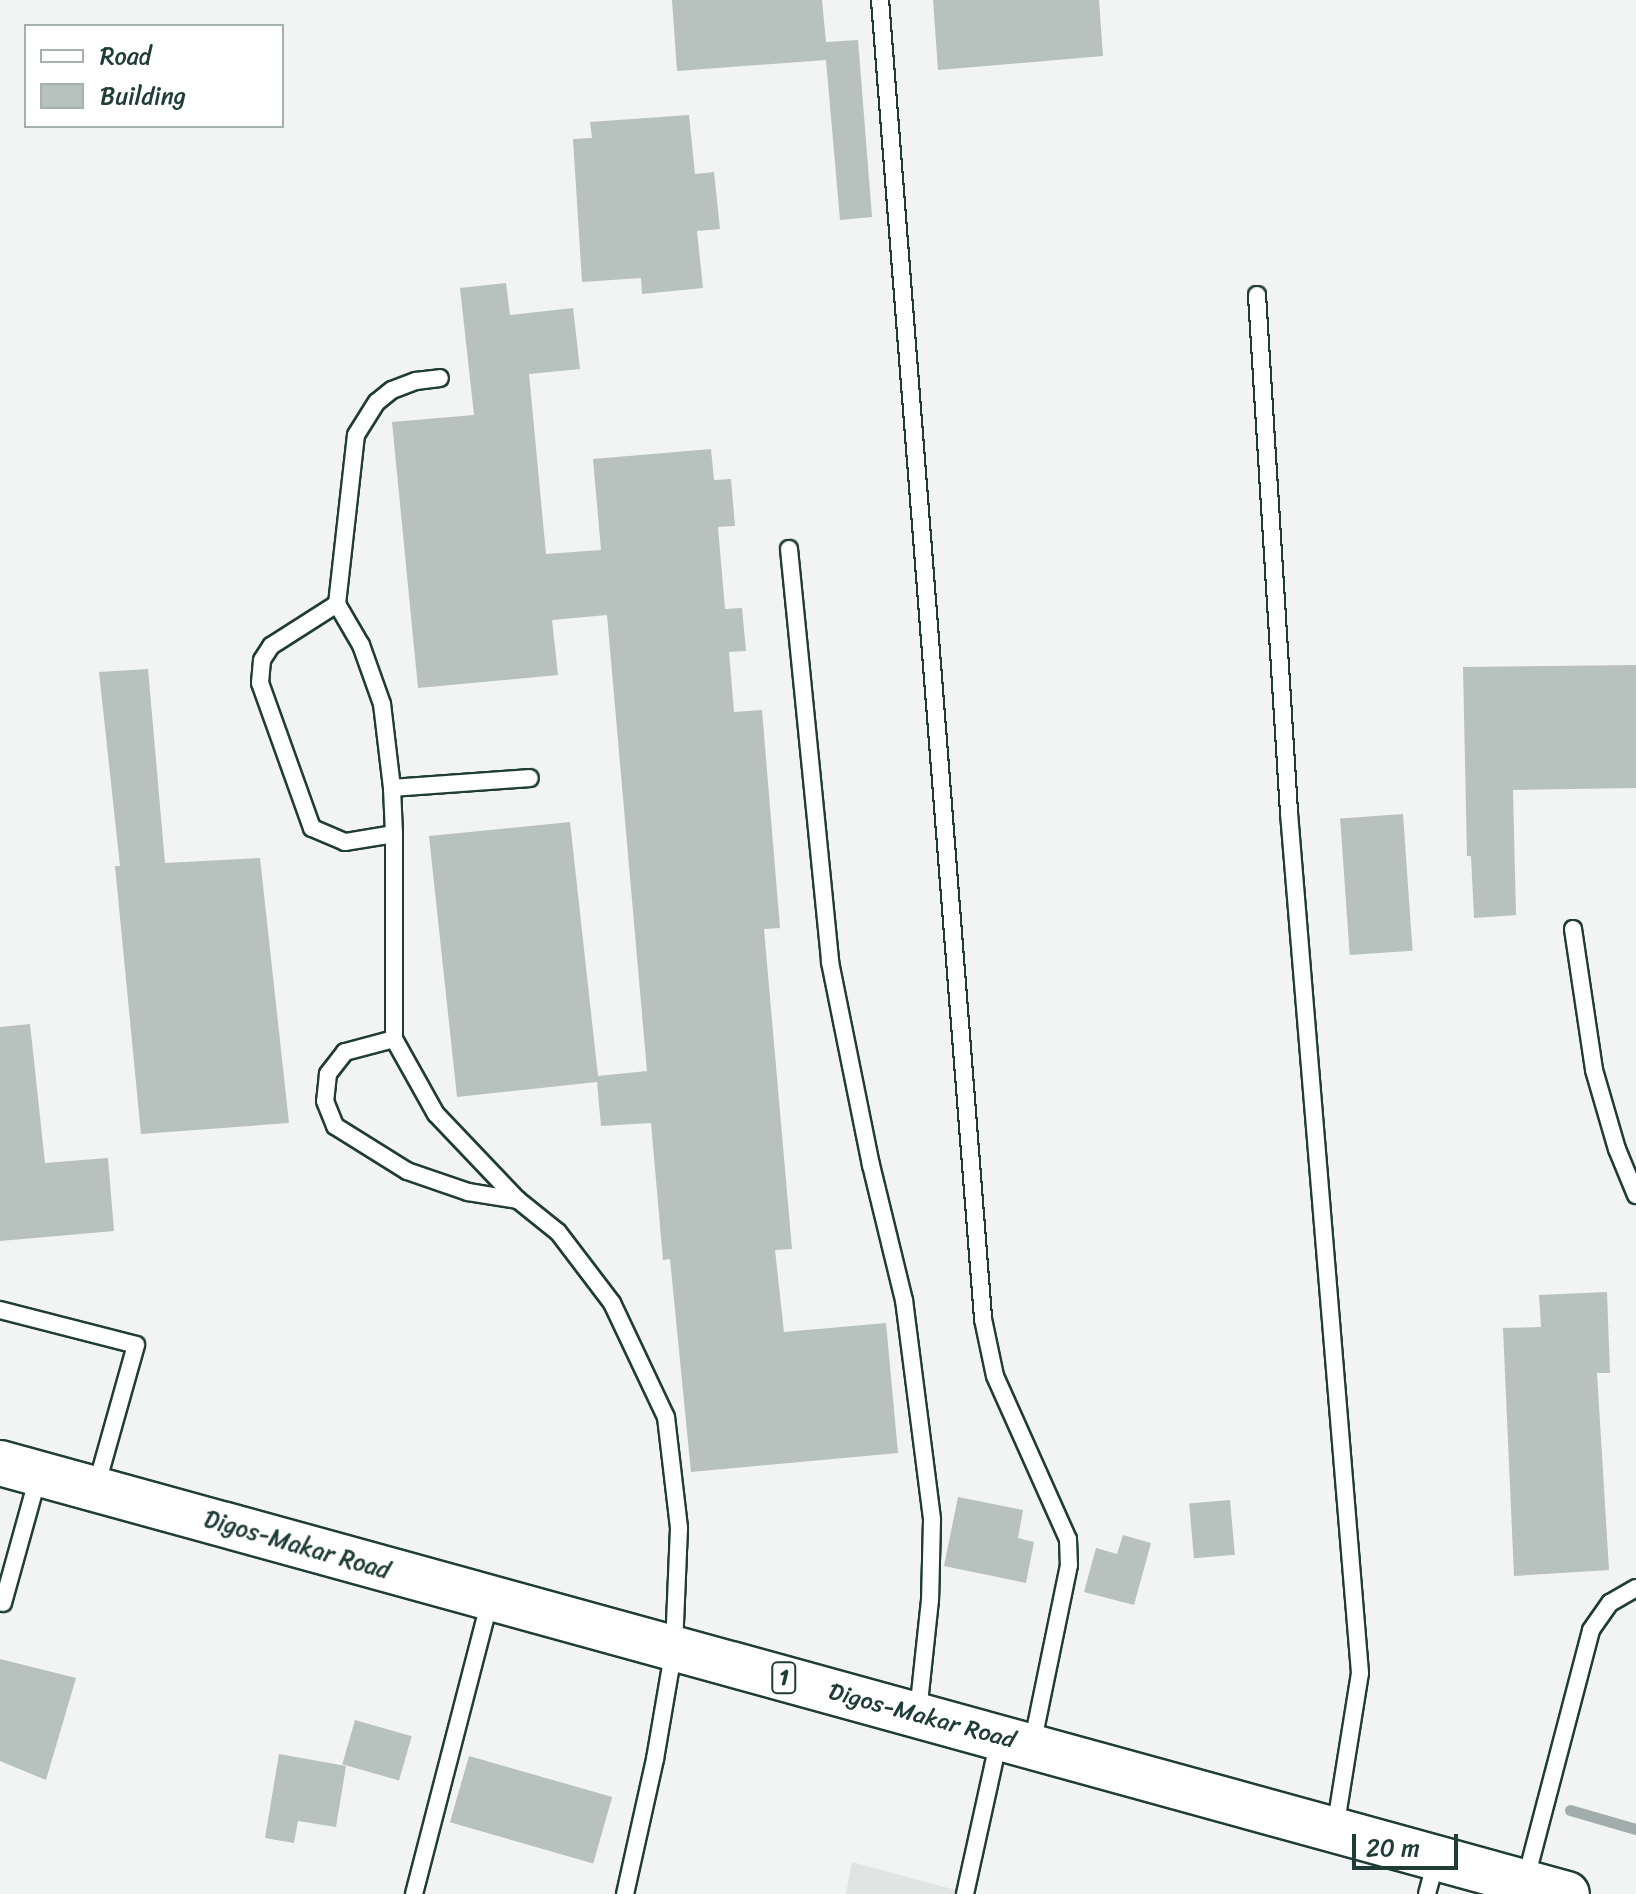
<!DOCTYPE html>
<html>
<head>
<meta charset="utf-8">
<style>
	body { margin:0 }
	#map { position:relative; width:1636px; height:1894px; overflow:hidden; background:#f2f3f3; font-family:Sriracha,sans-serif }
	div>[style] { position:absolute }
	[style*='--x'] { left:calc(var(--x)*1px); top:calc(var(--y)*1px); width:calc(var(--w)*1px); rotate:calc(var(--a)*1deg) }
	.built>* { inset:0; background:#e0e4e3 }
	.stream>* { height:11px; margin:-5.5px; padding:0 5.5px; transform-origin:5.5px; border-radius:5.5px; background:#a1adaa }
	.building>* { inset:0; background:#b7c1bd; transform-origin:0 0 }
	.roads { filter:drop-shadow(2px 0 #1f3d34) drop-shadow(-2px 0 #1f3d34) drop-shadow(0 2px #1f3d34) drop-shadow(0 -2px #1f3d34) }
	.service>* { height:16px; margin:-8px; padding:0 8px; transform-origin:8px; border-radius:8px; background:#fff }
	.primary>* { height:44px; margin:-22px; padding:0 22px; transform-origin:22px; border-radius:22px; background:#fff }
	span { translate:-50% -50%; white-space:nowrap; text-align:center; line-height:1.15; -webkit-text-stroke:7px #fff; paint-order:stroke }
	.shield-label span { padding:2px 6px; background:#fff; border:2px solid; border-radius:6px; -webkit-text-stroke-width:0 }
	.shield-label { font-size:22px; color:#1f3d34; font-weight:700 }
	.street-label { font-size:24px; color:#1f3d34 }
	.legend { position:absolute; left:24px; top:24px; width:260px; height:104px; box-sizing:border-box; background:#fff; border:2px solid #a5b1ae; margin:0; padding:10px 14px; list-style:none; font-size:24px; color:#1f3d34 }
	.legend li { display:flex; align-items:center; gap:16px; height:40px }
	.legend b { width:40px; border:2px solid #a5b1ae }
	.scale { position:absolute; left:1352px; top:1834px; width:106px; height:36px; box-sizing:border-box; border:4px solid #1f3d34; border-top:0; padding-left:10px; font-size:24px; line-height:28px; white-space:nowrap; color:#1f3d34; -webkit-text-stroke:6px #fff; paint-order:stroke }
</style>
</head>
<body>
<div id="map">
	<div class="built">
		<i style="clip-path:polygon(852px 1862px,970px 1894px,846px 1894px)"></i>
	</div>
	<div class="stream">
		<i style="--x:1570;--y:1810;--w:69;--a:16.1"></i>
	</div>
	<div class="building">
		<i style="clip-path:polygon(672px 0,822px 0,826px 42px,858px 40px,872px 217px,840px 220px,826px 60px,677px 71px)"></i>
		<i style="clip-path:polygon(933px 0,1099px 0,1103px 56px,938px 70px)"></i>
		<i style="clip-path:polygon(689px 115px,695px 174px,714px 172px,720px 229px,697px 231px,703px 288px,642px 294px,641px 278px,582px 282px,573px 139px,592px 138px,590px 122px)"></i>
		<i style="clip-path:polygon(506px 283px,510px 315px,573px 308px,580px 369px,529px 374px,546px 554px,601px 550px,593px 459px,711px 449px,714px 480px,731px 479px,735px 526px,718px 527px,725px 609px,742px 608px,746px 651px,729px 652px,734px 712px,762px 710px,780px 928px,764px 929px,792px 1249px,775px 1250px,784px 1332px,886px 1323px,898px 1453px,691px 1472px,670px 1259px,663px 1260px,651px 1123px,601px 1126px,597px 1082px,457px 1097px,429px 836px,570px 822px,598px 1076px,647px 1071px,607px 615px,552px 620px,558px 675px,418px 688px,392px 422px,474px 415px,460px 288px)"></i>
		<i style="clip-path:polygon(1636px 665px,1636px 788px,1513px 790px,1516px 915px,1474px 918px,1471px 856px,1467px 856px,1463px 667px)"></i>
		<i style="clip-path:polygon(148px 669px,165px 863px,260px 858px,289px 1123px,141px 1134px,115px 866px,120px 866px,99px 672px)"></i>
		<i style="left:1403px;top:814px;width:137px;height:63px;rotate:86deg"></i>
		<i style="clip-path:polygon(30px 1024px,45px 1163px,108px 1158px,114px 1231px,0 1241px,0 1027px)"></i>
		<i style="clip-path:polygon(1607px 1292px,1610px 1373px,1597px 1373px,1609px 1570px,1514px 1576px,1503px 1328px,1541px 1327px,1539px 1295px)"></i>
		<i style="clip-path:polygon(958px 1497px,1023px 1510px,1018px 1538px,1034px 1542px,1026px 1583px,944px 1566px)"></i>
		<i style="left:1230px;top:1500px;width:55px;height:41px;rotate:85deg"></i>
		<i style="clip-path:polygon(1123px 1535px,1151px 1543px,1134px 1605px,1084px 1592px,1096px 1548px,1117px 1554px)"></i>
		<i style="clip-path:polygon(0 1659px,76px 1678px,46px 1780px,0 1761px)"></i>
		<i style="left:355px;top:1720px;width:59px;height:46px;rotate:16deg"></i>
		<i style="clip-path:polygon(279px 1754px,346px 1766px,336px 1827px,298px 1821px,294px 1843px,265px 1838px)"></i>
		<i style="left:469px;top:1756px;width:149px;height:69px;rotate:16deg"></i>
	</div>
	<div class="roads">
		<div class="service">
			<i style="--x:880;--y:0;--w:1323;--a:85.53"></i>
			<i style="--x:983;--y:1319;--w:58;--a:78.1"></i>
			<i style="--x:995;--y:1376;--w:179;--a:65.9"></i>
			<i style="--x:1068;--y:1539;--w:26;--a:88"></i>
			<i style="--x:1069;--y:1565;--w:185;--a:101.6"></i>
			<i style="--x:1257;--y:295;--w:519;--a:86.46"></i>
			<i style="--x:1289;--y:813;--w:863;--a:85.28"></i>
			<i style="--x:1360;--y:1673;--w:158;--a:99.1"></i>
			<i style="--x:789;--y:549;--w:415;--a:84.3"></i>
			<i style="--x:830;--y:962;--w:207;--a:78.6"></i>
			<i style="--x:871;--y:1165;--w:139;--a:76.3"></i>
			<i style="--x:904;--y:1300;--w:222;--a:82.7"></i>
			<i style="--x:932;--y:1520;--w:80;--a:91.4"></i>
			<i style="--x:930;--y:1600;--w:114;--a:96.1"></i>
			<i style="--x:337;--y:604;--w:170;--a:-83.6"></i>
			<i style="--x:356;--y:435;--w:39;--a:-58"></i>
			<i style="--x:377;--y:402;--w:19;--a:-39"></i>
			<i style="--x:392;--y:390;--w:26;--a:-21"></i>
			<i style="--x:416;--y:381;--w:24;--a:-7"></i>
			<i style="--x:392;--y:788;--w:138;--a:-4.1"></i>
			<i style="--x:394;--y:834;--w:50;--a:170.7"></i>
			<i style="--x:345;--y:842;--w:36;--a:-157"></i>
			<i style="--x:312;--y:828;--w:154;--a:-109.7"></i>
			<i style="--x:260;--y:683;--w:23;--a:-85"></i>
			<i style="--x:262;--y:660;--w:17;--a:-57"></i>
			<i style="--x:271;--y:646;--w:78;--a:-32.5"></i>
			<i style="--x:337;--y:604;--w:48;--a:59.7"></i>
			<i style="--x:361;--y:645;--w:63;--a:70.4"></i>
			<i style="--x:382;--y:704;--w:85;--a:83.2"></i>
			<i style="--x:392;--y:788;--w:46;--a:87.5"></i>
			<i style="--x:394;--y:834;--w:205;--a:90"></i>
			<i style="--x:394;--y:1039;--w:86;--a:60.8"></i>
			<i style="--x:436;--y:1114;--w:119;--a:46.4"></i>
			<i style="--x:518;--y:1200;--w:51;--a:38.7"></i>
			<i style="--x:558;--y:1232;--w:89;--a:52.7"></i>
			<i style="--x:612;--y:1303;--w:126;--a:64.7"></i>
			<i style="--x:666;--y:1417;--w:112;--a:83.3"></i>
			<i style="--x:679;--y:1528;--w:120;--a:92.4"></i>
			<i style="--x:674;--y:1648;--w:113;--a:99.7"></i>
			<i style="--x:655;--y:1759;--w:138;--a:102.5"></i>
			<i style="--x:1573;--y:929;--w:143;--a:81.5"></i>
			<i style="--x:1594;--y:1070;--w:82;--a:73.8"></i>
			<i style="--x:1617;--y:1149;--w:50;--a:67.6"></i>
			<i style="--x:394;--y:1039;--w:51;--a:165.1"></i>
			<i style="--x:345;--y:1052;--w:28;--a:128"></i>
			<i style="--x:328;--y:1074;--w:27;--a:96"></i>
			<i style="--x:325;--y:1101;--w:27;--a:68"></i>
			<i style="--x:335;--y:1126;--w:85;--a:32"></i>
			<i style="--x:407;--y:1171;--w:65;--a:19"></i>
			<i style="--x:468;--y:1192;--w:51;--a:9.1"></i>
			<i style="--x:0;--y:1310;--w:140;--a:14.4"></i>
			<i style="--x:136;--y:1345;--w:148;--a:105.7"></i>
			<i style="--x:3;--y:1603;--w:131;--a:-74.5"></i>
			<i style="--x:1525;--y:1882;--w:260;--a:-75.3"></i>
			<i style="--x:1591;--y:1630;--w:33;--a:-55"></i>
			<i style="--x:1610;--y:1603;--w:30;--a:-30"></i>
			<i style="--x:414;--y:1894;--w:303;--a:-75.5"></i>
			<i style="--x:965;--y:1894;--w:159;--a:-77.6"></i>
			<i style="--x:1427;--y:1894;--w:34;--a:-75"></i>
		</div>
		<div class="primary">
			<i style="--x:0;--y:1463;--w:1625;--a:15.38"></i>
		</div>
	</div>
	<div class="shield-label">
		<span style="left:784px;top:1678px">1</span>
	</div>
	<div class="street-label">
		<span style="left:297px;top:1545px;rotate:16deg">Digos-Makar Road</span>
		<span style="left:922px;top:1716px;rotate:15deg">Digos-Makar Road</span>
	</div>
	<ul class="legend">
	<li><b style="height:10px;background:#fff"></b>Road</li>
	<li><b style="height:22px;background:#b7c1bd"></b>Building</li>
	</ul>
	<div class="scale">20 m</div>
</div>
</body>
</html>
